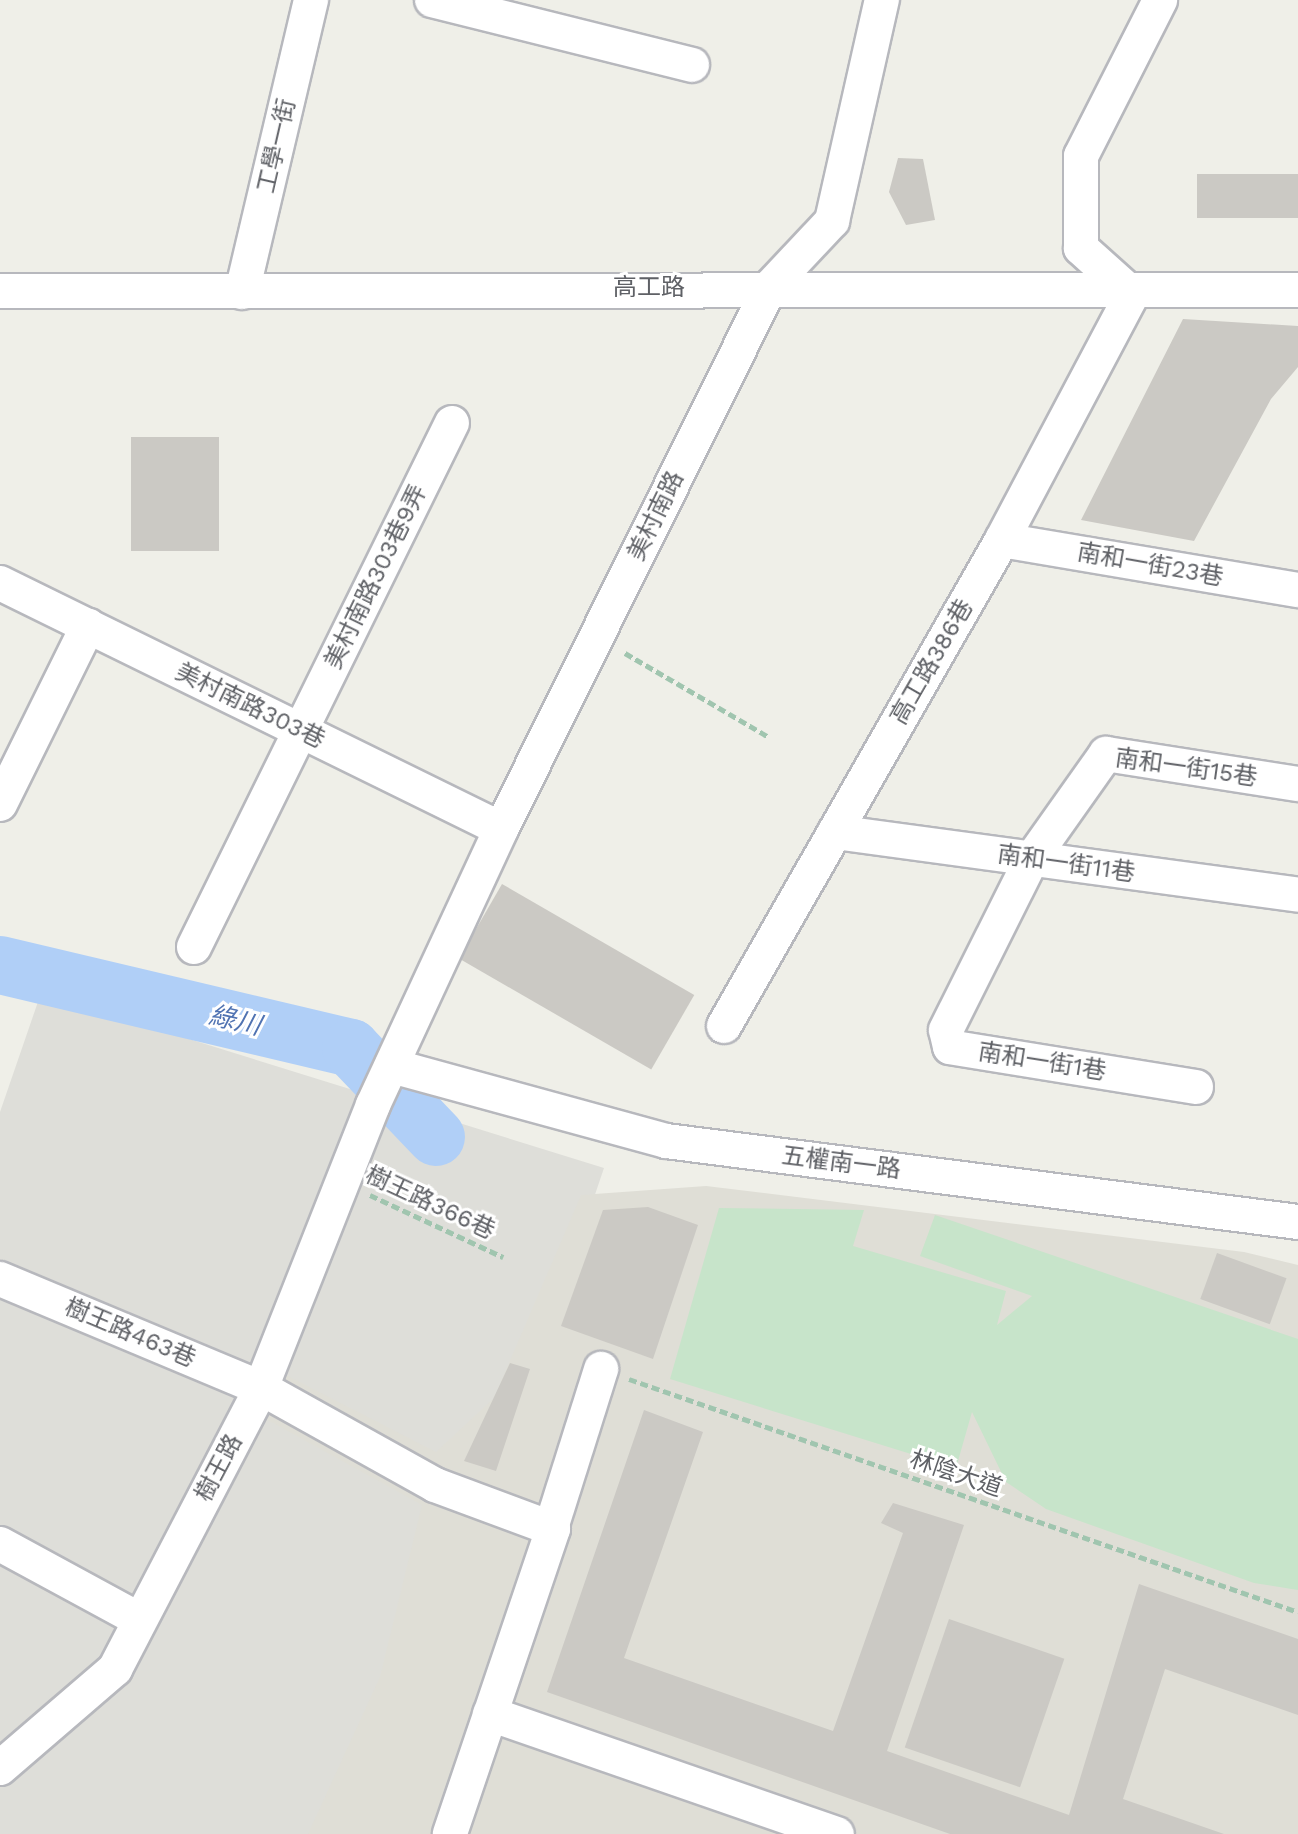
<!DOCTYPE html>
<html>
<head>
<meta charset="utf-8">
<style>
	body { margin:0 }
	#map { position:relative; width:1298px; height:1834px; overflow:hidden; background:#efefe8; font-family:"Work Sans","Noto Sans TC",sans-serif }
	div>[style] { position:absolute }
	[style*='--x'] { left:calc(var(--x)*1px); top:calc(var(--y)*1px); width:calc(var(--w)*1px); rotate:calc(var(--a)*1deg) }
	.industrial>* { inset:0; background:#deded9 }
	.education>* { inset:0; background:#dfded6 }
	.green>* { inset:0; background:#c7e4ca }
	.river>* { height:58px; margin:-29px; padding:0 29px; transform-origin:29px; border-radius:29px; background:#b0cff7 }
	.building>* { inset:0; background:#cbc9c4; transform-origin:0 0 }
	.path>* { height:5px; margin-top:-2.5px; transform-origin:0; background:repeating-linear-gradient(90deg,#a0c5af 0 8px,transparent 0 12px) }
	.roads { filter:drop-shadow(2px 0 #b7b8bd) drop-shadow(-2px 0 #b7b8bd) drop-shadow(0 2px #b7b8bd) drop-shadow(0 -2px #b7b8bd) }
	.minor>* { height:34px; margin:-17px; padding:0 17px; transform-origin:17px; border-radius:17px; background:#fff }
	span { translate:-50% -50%; white-space:nowrap; text-align:center; line-height:1.15; -webkit-text-stroke:6px #fff; paint-order:stroke }
	.street-label { font-size:24px; color:#5f6166 }
	.water-label { font-size:26px; color:#5073b2; font-style:italic }
</style>
</head>
<body>
<div id="map">
	<div class="industrial">
		<i style="clip-path:polygon(41px 993px,604px 1168px,506px 1457px,551px 1584px,319px 1834px,0 1834px,0 1112px)"></i>
	</div>
	<div class="education">
		<i style="clip-path:polygon(706px 1186px,1244px 1252px,1298px 1265px,1298px 1834px,308px 1834px,380px 1677px,422px 1505px,266px 1419px,284px 1374px,436px 1452px,494px 1398px,581px 1195px)"></i>
	</div>
	<div class="green">
		<i style="clip-path:polygon(719px 1208px,864px 1210px,853px 1246px,1006px 1291px,997px 1325px,1032px 1296px,920px 1256px,935px 1215px,1298px 1339px,1298px 1590px,1254px 1583px,1046px 1509px,1006px 1482px,972px 1412px,956px 1468px,670px 1379px)"></i>
	</div>
	<div class="river">
		<i style="--x:0;--y:965;--w:361;--a:13.3"></i>
		<i style="--x:351;--y:1048;--w:123;--a:46.3"></i>
	</div>
	<div class="building">
		<i style="clip-path:polygon(898px 158px,923px 159px,935px 220px,906px 225px,889px 192px)"></i>
		<i style="left:1298px;top:174px;width:44px;height:101px;rotate:90deg"></i>
		<i style="clip-path:polygon(1183px 319px,1298px 326px,1298px 367px,1271px 399px,1194px 541px,1081px 520px)"></i>
		<i style="left:131px;top:437px;width:88px;height:114px"></i>
		<i style="left:502px;top:884px;width:222px;height:86px;rotate:30deg"></i>
		<i style="clip-path:polygon(648px 1207px,698px 1225px,653px 1359px,561px 1326px,603px 1210px)"></i>
		<i style="left:1217px;top:1253px;width:74px;height:49px;rotate:20deg"></i>
		<i style="clip-path:polygon(510px 1363px,530px 1369px,496px 1471px,464px 1461px)"></i>
		<i style="clip-path:polygon(644px 1410px,703px 1432px,624px 1658px,833px 1731px,903px 1533px,881px 1523px,893px 1503px,964px 1525px,887px 1751px,1069px 1815px,1139px 1584px,1298px 1639px,1298px 1715px,1165px 1669px,1123px 1799px,1224px 1834px,950px 1834px,547px 1692px)"></i>
		<i style="left:949px;top:1619px;width:122px;height:136px;rotate:19deg"></i>
	</div>
	<div class="path">
		<i style="--x:625;--y:653;--w:167;--a:30.3"></i>
		<i style="--x:370;--y:1195;--w:147;--a:25"></i>
		<i style="--x:629;--y:1379;--w:708;--a:19.2"></i>
	</div>
	<div class="roads">
		<div class="minor">
			<i style="--x:432;--y:0;--w:268;--a:14"></i>
			<i style="--x:0;--y:291;--w:1298;--a:-0.04"></i>
			<i style="--x:242;--y:292;--w:300;--a:-76.7"></i>
			<i style="--x:1002;--y:540;--w:300;--a:9.6"></i>
			<i style="--x:0;--y:583;--w:558;--a:26.15"></i>
			<i style="--x:0;--y:804;--w:199;--a:-63.7"></i>
			<i style="--x:835;--y:832;--w:467;--a:7.7"></i>
			<i style="--x:194;--y:947;--w:584;--a:-63.79"></i>
			<i style="--x:724;--y:1026;--w:560;--a:-60.23"></i>
			<i style="--x:1002;--y:540;--w:278;--a:-62.1"></i>
			<i style="--x:1132;--y:294;--w:69;--a:-138"></i>
			<i style="--x:1081;--y:248;--w:92;--a:-90"></i>
			<i style="--x:1081;--y:156;--w:175;--a:-63.1"></i>
			<i style="--x:392;--y:1066;--w:284;--a:15.3"></i>
			<i style="--x:666;--y:1141;--w:637;--a:7.3"></i>
			<i style="--x:1196;--y:1087;--w:249;--a:-170.8"></i>
			<i style="--x:950;--y:1047;--w:17;--a:-103"></i>
			<i style="--x:946;--y:1030;--w:190;--a:-63.4"></i>
			<i style="--x:1031;--y:860;--w:130;--a:-54.7"></i>
			<i style="--x:1106;--y:754;--w:194;--a:8.9"></i>
			<i style="--x:0;--y:1279;--w:283;--a:22.7"></i>
			<i style="--x:261;--y:1388;--w:199;--a:29.1"></i>
			<i style="--x:435;--y:1485;--w:126;--a:20.4"></i>
			<i style="--x:553;--y:1529;--w:322;--a:108.7"></i>
			<i style="--x:551;--y:1528;--w:167;--a:-72.5"></i>
			<i style="--x:0;--y:1544;--w:159;--a:28.5"></i>
			<i style="--x:490;--y:1714;--w:367;--a:19.1"></i>
			<i style="--x:0;--y:1768;--w:152;--a:-40.7"></i>
			<i style="--x:115;--y:1669;--w:317;--a:-62.5"></i>
			<i style="--x:261;--y:1388;--w:304;--a:-68.4"></i>
			<i style="--x:373;--y:1105;--w:304;--a:-65.1"></i>
			<i style="--x:501;--y:829;--w:605;--a:-63.6"></i>
			<i style="--x:770;--y:287;--w:91;--a:-46.8"></i>
			<i style="--x:832;--y:221;--w:227;--a:-77.3"></i>
		</div>
	</div>
	<div class="street-label">
		<span style="left:277px;top:146px;rotate:-77deg">工學一街</span>
		<span style="left:649px;top:288px">高工路</span>
		<span style="left:656px;top:516px;rotate:-64deg">美村南路</span>
		<span style="left:1150px;top:565px;rotate:10deg">南和一街23巷</span>
		<span style="left:376px;top:577px;rotate:-64deg">美村南路303巷9弄</span>
		<span style="left:932px;top:662px;rotate:-60deg">高工路386巷</span>
		<span style="left:250px;top:706px;rotate:26deg">美村南路303巷</span>
		<span style="left:1186px;top:768px;rotate:8deg">南和一街15巷</span>
		<span style="left:1066px;top:864px;rotate:8deg">南和一街11巷</span>
		<span style="left:1042px;top:1062px;rotate:9deg">南和一街1巷</span>
		<span style="left:841px;top:1163px;rotate:7deg">五權南一路</span>
		<span style="left:430px;top:1203px;rotate:25deg">樹王路366巷</span>
		<span style="left:130px;top:1333px;rotate:23deg">樹王路463巷</span>
		<span style="left:219px;top:1468px;rotate:-62deg">樹王路</span>
		<span style="left:956px;top:1474px;rotate:19deg">林陰大道</span>
	</div>
	<div class="water-label">
		<span style="left:235px;top:1021px;rotate:13deg">綠川</span>
	</div>
</div>
</body>
</html>
